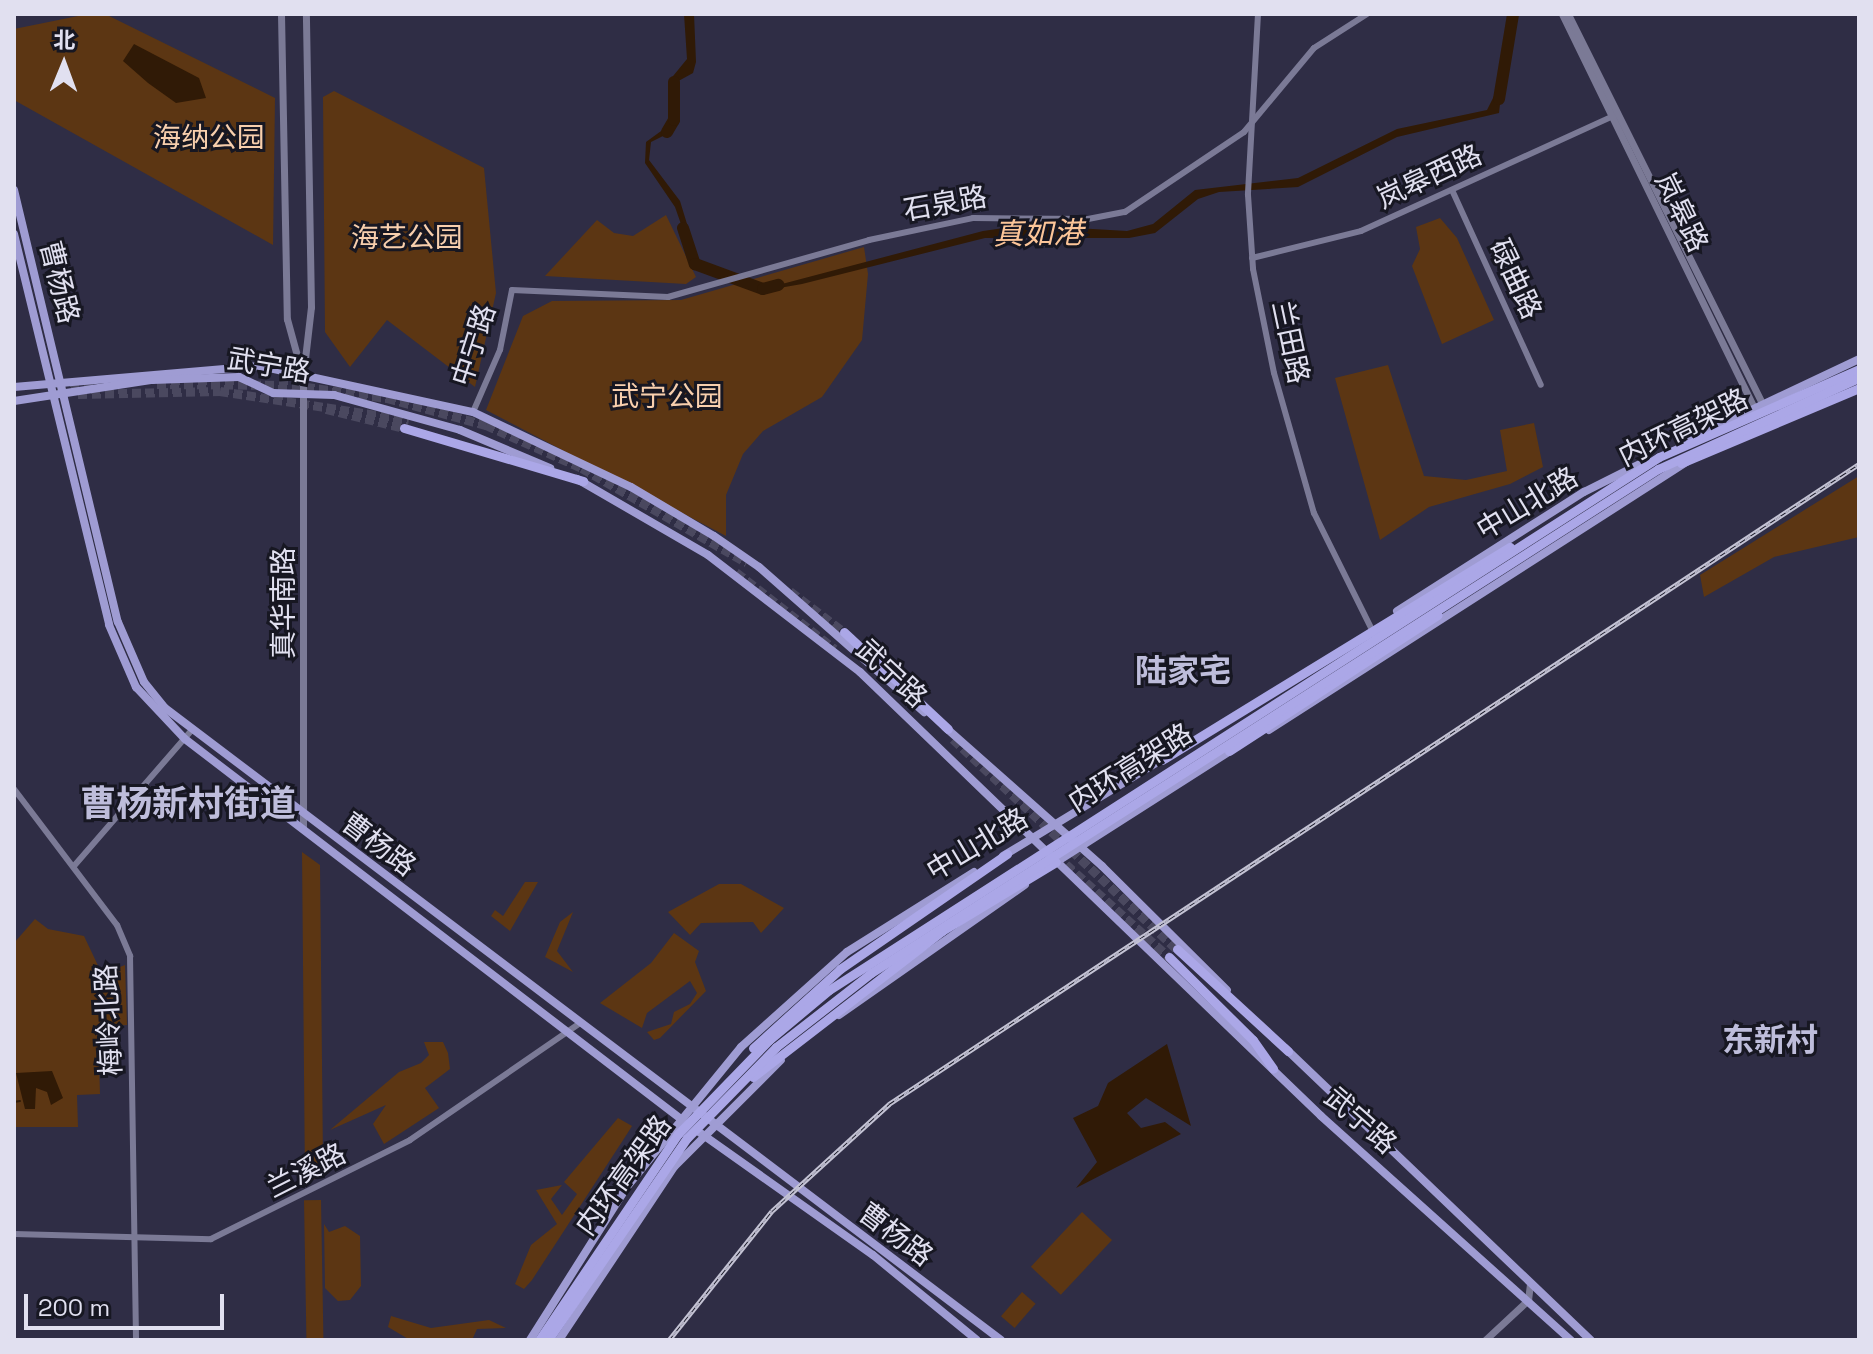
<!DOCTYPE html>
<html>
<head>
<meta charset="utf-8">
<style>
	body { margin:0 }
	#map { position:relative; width:1873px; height:1354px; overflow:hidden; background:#2f2d45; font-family:"Space Grotesk","Noto Sans SC",sans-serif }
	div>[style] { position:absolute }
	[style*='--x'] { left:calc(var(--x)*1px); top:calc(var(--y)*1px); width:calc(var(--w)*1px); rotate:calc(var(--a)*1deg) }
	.green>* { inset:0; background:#5c3613; transform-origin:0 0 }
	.water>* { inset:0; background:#301a06 }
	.stream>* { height:2px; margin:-1px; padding:0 1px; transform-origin:1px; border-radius:1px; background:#301a06 }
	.river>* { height:12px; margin:-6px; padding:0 6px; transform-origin:6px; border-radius:6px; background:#301a06 }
	.trunk-tunnel>* { height:9px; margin-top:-4.5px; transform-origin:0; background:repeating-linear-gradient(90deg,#4a485f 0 9px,transparent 0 13.5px) }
	.tertiary>* { height:6px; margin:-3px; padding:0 3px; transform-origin:3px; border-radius:3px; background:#7b7a96 }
	.secondary>* { height:7px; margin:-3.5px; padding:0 3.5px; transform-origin:3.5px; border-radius:3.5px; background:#7b7a96 }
	.primary>* { height:8px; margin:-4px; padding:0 4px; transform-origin:4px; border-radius:4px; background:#9f9cd3 }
	.trunk>* { height:9px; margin:-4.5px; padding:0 4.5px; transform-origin:4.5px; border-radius:4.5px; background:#aba7e7 }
	.rail>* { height:5px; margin-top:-2.5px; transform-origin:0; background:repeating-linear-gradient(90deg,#171722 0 6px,#c4c3d4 0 12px); box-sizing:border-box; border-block:2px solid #c4c3d4 }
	span { translate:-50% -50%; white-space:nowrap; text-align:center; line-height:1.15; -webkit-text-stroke:6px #171722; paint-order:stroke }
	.park-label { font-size:28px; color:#f8cfad }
	.street-label { font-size:28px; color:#e1e0f0 }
	.water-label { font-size:30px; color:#fcc598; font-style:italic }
	.quarter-label { font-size:32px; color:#bebddb; font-weight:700 }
	.district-label { font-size:36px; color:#bebddb; font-weight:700 }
	.frame { position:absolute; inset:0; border:16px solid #e1e0f0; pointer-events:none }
	.north { position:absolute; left:24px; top:24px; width:80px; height:80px; -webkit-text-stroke:6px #171722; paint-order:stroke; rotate:1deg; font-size:22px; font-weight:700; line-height:32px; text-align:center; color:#e1e0f0 }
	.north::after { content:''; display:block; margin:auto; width:28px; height:36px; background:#e1e0f0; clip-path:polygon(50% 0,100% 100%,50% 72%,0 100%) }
	.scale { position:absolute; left:24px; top:1294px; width:200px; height:36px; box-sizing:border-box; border:4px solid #e1e0f0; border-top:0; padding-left:10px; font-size:24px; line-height:28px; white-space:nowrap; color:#e1e0f0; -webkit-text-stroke:6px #171722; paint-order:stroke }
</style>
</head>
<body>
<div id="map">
	<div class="green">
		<i style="clip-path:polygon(88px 14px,105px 14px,275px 98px,273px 245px,14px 100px,14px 29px)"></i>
		<i style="clip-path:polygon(334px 91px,484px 168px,496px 293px,475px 387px,387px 320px,350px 367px,325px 332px,323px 97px)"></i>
		<i style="clip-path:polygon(666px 215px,696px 277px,686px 284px,545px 276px,597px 220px,614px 233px,633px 236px)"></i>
		<i style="clip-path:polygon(1440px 218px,1457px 238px,1494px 320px,1442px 344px,1412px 266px,1420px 249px,1416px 227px)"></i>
		<i style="clip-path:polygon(864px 247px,868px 274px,862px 340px,822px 397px,763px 431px,743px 454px,726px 495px,726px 536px,486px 410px,523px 316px,552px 301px,681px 300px)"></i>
		<i style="clip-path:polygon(1388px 365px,1424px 476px,1466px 480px,1507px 471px,1500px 430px,1534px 423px,1543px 467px,1510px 484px,1429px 507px,1380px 540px,1335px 378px)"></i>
		<i style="clip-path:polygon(1859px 476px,1859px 537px,1774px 557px,1704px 597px,1700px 575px)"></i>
		<i style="clip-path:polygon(302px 852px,320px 865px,323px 1160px,329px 1173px,305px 1183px)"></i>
		<i style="clip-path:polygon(525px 882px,538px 882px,510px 931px,491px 916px,495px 910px,503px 916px)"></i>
		<i style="clip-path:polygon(719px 884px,741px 884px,784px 908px,761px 933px,753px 922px,701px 923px,690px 935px,668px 912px)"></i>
		<i style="clip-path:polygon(573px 912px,557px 951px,573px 972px,545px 957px,560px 922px)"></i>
		<i style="clip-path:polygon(35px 919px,48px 929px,84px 936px,102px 974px,125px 965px,127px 1025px,98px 1027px,100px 1094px,77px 1095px,78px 1127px,14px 1127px,14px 943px)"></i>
		<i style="clip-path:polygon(674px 933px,699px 951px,695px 962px,706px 991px,660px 1038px,654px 1040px,647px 1032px,671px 1024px,674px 1012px,690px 1004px,697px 993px,690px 981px,647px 1013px,642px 1028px,600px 1003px,651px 963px)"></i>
		<i style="clip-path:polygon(424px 1042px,443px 1042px,448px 1053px,450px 1069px,425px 1088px,439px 1108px,384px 1144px,373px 1124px,386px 1105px,330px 1130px,399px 1072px,421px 1063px,429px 1055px)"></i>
		<i style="clip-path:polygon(618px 1118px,632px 1126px,627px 1134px,532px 1280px,524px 1289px,515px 1284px,531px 1245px,557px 1224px,536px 1190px,562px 1185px,551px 1199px,562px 1215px,577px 1194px,564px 1182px)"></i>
		<i style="left:321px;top:1200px;width:140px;height:17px;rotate:89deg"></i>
		<i style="left:1082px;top:1212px;width:41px;height:75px;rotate:43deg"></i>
		<i style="clip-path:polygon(324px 1224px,329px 1232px,345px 1226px,360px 1236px,361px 1286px,350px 1300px,338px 1301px,325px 1288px)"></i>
		<i style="left:1022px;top:1292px;width:18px;height:32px;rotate:41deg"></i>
		<i style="clip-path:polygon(391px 1316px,431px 1328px,489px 1320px,506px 1328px,477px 1329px,472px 1340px,410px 1340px,388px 1327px)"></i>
	</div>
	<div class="water">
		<i style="clip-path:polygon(684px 14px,694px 14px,696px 62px,693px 73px,673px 84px,673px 131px,651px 142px,649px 160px,680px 201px,698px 260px,733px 273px,727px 275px,695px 264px,675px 207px,645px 163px,646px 142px,668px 126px,669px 81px,687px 59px)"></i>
		<i style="clip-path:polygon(1510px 14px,1499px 113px,1397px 137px,1298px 187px,1219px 192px,1198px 199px,1155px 233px,1129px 238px,985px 238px,802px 284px,762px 291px,736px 284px,763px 289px,983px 231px,1025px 225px,1127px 231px,1153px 224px,1195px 190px,1298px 178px,1397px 129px,1487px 110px,1500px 84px)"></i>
		<i style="clip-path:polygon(134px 44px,199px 78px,206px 98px,176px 103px,148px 83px,123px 61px)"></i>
		<i style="clip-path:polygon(1167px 1044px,1191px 1126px,1146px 1098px,1127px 1113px,1141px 1128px,1165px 1122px,1181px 1134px,1076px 1188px,1097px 1162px,1073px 1118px,1098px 1106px,1108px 1083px)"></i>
		<i style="clip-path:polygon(52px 1071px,63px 1098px,51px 1105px,47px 1092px,36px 1088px,35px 1109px,25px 1109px,16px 1073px)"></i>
	</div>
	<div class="stream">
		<i style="--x:14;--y:1102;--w:6;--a:-9"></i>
	</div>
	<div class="river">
		<i style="--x:1499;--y:99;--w:86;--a:-80.6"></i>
		<i style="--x:667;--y:132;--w:14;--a:-60"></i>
		<i style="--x:674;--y:120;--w:38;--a:-90"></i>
		<i style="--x:683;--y:228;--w:38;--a:72"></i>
		<i style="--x:695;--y:264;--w:72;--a:20.2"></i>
		<i style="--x:763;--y:289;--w:16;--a:-15"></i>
	</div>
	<div class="trunk-tunnel">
		<i style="--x:157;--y:384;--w:135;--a:0.4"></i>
		<i style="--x:292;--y:385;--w:96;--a:7.8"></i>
		<i style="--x:387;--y:398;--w:103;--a:15.3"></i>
		<i style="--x:486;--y:425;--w:105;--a:24.1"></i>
		<i style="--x:582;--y:468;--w:190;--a:29.9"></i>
		<i style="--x:57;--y:387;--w:41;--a:-2.8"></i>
		<i style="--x:78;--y:394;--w:142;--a:-1.2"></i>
		<i style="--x:220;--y:391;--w:191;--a:8.7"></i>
		<i style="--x:326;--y:409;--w:80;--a:13.7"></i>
		<i style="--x:736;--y:572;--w:125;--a:37.9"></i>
		<i style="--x:790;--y:591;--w:68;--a:37.2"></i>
		<i style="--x:953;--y:739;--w:307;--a:43.2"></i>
		<i style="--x:1056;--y:855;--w:152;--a:42.1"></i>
	</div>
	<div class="tertiary">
		<i style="--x:1258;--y:14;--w:181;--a:93.2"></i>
		<i style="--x:1248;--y:195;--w:74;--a:86.1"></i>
		<i style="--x:1253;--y:269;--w:106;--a:78.6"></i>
		<i style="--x:1274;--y:373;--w:146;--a:74.1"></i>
		<i style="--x:1314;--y:513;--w:135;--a:63.6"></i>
		<i style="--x:1452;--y:190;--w:214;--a:65.5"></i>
		<i style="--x:1252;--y:258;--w:112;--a:-13.9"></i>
		<i style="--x:1361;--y:231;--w:280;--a:-24.5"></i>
		<i style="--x:473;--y:412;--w:68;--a:-66.5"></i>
		<i style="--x:500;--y:350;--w:61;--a:-78.7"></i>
		<i style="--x:512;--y:290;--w:156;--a:2.6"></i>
		<i style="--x:668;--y:297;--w:209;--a:-15.8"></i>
		<i style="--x:869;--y:240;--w:106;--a:-11.9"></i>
		<i style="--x:973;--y:218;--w:115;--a:0.5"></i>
		<i style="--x:1088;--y:219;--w:38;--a:-11"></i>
		<i style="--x:1125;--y:212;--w:143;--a:-33.9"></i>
		<i style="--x:1244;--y:132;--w:109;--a:-50.2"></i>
		<i style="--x:1314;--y:48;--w:63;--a:-32.7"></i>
		<i style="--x:14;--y:789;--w:171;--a:52.9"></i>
		<i style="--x:117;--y:925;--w:34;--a:67"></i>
		<i style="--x:130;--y:956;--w:384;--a:89.1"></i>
		<i style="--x:74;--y:866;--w:179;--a:-49.1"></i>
		<i style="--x:14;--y:1234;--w:197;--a:1.5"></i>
		<i style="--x:211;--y:1239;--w:222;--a:-26.4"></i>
		<i style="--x:410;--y:1140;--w:206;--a:-34.5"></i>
	</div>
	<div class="secondary">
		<i style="--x:281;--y:14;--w:305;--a:88.9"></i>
		<i style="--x:287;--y:319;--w:57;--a:74.7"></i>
		<i style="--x:1562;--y:14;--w:442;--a:64"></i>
		<i style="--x:1568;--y:14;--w:441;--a:63.5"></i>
		<i style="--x:303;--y:829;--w:453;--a:-90"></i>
		<i style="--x:303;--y:376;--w:69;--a:-83.4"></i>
		<i style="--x:311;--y:307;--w:293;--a:-91"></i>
		<i style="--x:1485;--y:1340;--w:59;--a:-42.9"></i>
		<i style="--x:1528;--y:1300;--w:16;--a:-83"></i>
	</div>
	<div class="primary">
		<i style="--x:14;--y:190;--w:444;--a:76.5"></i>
		<i style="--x:118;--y:622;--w:65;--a:66.6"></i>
		<i style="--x:144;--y:682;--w:33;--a:51"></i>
		<i style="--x:165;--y:708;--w:1048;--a:37.09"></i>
		<i style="--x:14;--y:234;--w:402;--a:76.3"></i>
		<i style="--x:109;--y:625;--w:68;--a:66.5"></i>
		<i style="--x:136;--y:687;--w:71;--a:46.7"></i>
		<i style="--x:185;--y:739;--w:625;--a:37.46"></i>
		<i style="--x:14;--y:387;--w:247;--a:-4.9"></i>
		<i style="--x:260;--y:366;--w:218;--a:12.2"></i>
		<i style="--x:473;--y:412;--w:175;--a:25.4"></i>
		<i style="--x:631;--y:487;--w:96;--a:30.6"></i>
		<i style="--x:714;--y:536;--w:55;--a:34.6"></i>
		<i style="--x:759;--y:567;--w:220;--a:41.3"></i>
		<i style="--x:14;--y:401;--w:140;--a:-8.7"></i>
		<i style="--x:152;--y:380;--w:87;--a:-2"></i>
		<i style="--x:239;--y:377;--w:38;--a:25"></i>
		<i style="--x:273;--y:393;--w:61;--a:1.9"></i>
		<i style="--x:334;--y:395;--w:131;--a:15.5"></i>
		<i style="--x:460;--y:430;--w:98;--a:22.9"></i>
		<i style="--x:1690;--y:439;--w:187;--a:-25.3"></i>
		<i style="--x:577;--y:479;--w:151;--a:30.1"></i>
		<i style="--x:708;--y:555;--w:192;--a:37.6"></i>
		<i style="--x:860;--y:672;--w:640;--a:43.92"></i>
		<i style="--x:1321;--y:1116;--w:336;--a:41.9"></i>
		<i style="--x:1397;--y:611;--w:222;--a:-32.5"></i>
		<i style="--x:1584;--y:492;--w:69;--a:-26.6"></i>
		<i style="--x:945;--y:727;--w:210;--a:41.5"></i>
		<i style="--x:1102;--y:866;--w:176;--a:44.8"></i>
		<i style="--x:1269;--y:730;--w:498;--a:-32.7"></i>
		<i style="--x:1003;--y:856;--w:191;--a:-31.3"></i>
		<i style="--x:1055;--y:863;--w:210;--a:-32.6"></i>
		<i style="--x:839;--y:1015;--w:227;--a:-35"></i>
		<i style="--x:1285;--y:1048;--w:423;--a:43.7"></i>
		<i style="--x:699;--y:1132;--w:213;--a:35.3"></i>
		<i style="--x:873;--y:1255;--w:134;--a:39.3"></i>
		<i style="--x:530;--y:1340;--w:180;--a:-57.7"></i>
		<i style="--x:626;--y:1188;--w:182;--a:-50.8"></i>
		<i style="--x:741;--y:1047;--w:142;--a:-41.9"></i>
		<i style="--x:847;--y:952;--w:150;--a:-32.2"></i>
		<i style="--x:559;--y:1340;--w:208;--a:-56.4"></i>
		<i style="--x:674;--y:1167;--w:151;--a:-45"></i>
	</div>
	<div class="trunk">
		<i style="--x:404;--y:428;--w:187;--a:16.5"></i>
		<i style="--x:1681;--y:463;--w:193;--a:-22.8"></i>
		<i style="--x:844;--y:632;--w:142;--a:43"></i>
		<i style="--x:1229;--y:751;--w:249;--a:-33.1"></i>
		<i style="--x:1162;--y:760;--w:408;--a:-31.5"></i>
		<i style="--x:1177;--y:949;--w:151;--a:42.6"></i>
		<i style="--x:1169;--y:957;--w:118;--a:44.7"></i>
		<i style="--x:1253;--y:1040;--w:35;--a:55"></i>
		<i style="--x:753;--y:1048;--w:118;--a:-42.2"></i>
		<i style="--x:840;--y:969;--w:203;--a:-34.6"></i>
		<i style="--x:753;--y:1077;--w:239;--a:-37.7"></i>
		<i style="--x:942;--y:931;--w:133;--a:-31.2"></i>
		<i style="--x:539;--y:1340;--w:249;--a:-56"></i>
		<i style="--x:678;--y:1134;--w:131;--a:-45.9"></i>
		<i style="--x:769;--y:1040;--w:78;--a:-39.8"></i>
		<i style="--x:829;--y:990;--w:986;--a:-32.71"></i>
		<i style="--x:1659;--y:457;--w:219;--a:-23.7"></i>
		<i style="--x:548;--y:1340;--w:245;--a:-55.5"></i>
		<i style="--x:687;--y:1138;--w:127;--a:-45.6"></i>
		<i style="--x:776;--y:1047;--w:120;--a:-37.9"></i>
		<i style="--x:871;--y:973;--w:935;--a:-32.64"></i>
		<i style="--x:1658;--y:469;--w:221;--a:-24.4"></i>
	</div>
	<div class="rail">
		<i style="--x:669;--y:1340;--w:165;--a:-51.4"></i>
		<i style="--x:772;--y:1211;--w:159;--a:-42.4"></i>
		<i style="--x:889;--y:1104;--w:1162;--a:-33.42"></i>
	</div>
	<div class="park-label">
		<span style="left:209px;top:137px">海纳公园</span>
		<span style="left:407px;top:237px">海艺公园</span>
		<span style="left:667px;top:396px">武宁公园</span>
	</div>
	<div class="street-label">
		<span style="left:1429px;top:176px;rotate:-25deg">岚皋西路</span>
		<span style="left:945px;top:203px;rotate:-10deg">石泉路</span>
		<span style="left:1682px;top:212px;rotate:64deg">岚皋路</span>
		<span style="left:1516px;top:279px;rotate:65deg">碌曲路</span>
		<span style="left:60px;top:282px;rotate:76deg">曹杨路</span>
		<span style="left:1291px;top:342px;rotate:78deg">兰田路</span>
		<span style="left:473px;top:345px;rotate:-72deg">中宁路</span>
		<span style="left:269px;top:365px;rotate:10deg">武宁路</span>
		<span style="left:1683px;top:427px;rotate:-26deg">内环高架路</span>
		<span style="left:1527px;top:503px;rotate:-31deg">中山北路</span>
		<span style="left:283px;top:603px;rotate:-90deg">真华南路</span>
		<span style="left:892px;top:673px;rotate:43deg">武宁路</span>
		<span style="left:1130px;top:767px;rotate:-32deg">内环高架路</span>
		<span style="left:379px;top:844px;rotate:37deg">曹杨路</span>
		<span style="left:977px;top:844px;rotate:-31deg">中山北路</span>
		<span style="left:108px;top:1020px;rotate:-93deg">梅岭北路</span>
		<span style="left:1361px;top:1120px;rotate:41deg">武宁路</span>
		<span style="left:306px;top:1170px;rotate:-27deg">兰溪路</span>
		<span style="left:623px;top:1175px;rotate:-54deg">内环高架路</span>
		<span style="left:896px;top:1234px;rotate:37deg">曹杨路</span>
	</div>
	<div class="water-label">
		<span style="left:1038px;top:234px;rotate:-1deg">真如港</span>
	</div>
	<div class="quarter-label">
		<span style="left:1183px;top:671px">陆家宅</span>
		<span style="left:1770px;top:1040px">东新村</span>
	</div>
	<div class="district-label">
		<span style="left:188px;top:805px">曹杨新村街道</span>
	</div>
	<div class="frame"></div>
	<div class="north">北</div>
	<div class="scale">200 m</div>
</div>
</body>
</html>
